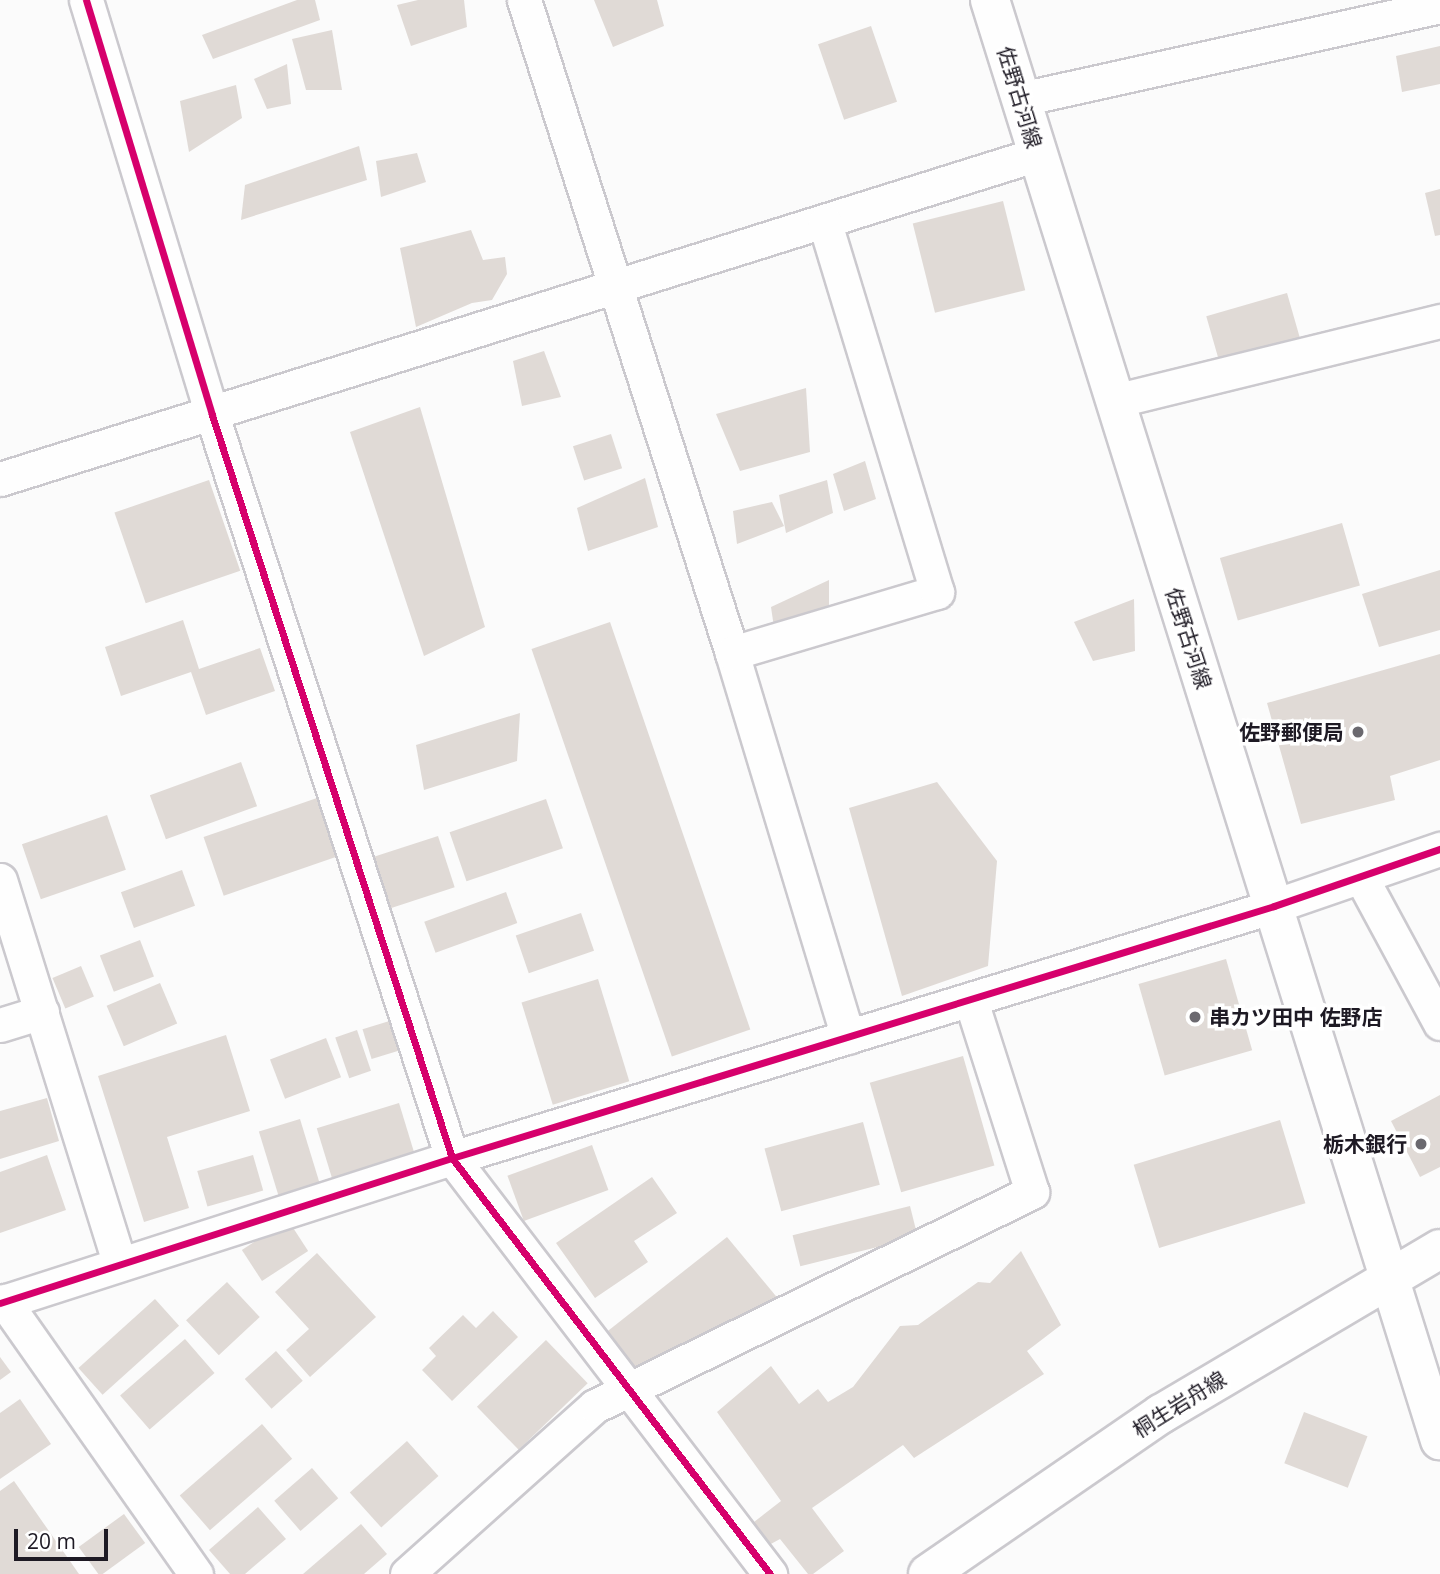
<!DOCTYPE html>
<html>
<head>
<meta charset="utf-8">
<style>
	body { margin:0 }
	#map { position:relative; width:1440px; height:1574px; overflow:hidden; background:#fbfbfb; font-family:"Open Sans","Noto Sans JP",sans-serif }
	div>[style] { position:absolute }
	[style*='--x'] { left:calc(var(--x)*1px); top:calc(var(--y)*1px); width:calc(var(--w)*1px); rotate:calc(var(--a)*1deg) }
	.building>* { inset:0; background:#e0dad6; transform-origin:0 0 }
	.roads { filter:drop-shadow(2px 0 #cbc9ce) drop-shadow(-2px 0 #cbc9ce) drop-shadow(0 2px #cbc9ce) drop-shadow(0 -2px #cbc9ce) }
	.minor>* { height:33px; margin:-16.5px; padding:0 16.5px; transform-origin:16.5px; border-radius:16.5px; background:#fefefe }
	.major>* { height:38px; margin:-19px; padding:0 19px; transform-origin:19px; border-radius:19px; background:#fefefe }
	.cycleway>* { height:7px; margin:-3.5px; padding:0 3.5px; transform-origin:3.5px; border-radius:3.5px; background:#d6006c }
	.dots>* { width:19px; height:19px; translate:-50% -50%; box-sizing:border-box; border:4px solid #fff; border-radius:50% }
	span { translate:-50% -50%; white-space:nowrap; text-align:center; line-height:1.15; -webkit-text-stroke:7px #fff; paint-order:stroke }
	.street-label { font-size:21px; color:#1e1a24 }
	.poi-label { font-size:21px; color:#1e1a24; font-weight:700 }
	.right { translate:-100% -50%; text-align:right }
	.left { translate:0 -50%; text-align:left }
	.scale { position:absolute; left:14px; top:1529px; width:94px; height:32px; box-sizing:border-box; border:4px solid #1e1a24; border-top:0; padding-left:9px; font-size:21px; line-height:24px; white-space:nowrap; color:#1e1a24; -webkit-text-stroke:5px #fff; paint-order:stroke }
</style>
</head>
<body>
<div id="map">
	<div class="building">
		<i style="clip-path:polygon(297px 0,315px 0,320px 20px,213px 59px,202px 35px)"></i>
		<i style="clip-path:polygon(418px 0,464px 0,467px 27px,411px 46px,397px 5px)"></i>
		<i style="clip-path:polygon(594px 0,657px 0,664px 26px,613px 47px)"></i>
		<i style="left:871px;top:26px;width:80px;height:56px;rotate:71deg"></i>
		<i style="clip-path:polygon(332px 30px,342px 90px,306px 90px,292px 39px)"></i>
		<i style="clip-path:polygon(1440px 46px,1440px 84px,1402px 92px,1396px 56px)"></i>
		<i style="clip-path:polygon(287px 64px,291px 104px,267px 109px,254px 79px)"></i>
		<i style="clip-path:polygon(236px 85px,242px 118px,189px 152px,180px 101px)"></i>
		<i style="clip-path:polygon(359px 146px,367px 180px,241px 220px,245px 185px)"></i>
		<i style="clip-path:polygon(417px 153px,426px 182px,381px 197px,376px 161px)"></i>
		<i style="clip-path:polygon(1440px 189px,1440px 235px,1435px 236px,1425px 193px)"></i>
		<i style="left:1003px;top:201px;width:92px;height:93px;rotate:76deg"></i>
		<i style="clip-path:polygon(471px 230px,483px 260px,505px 257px,507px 274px,492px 300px,472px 303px,416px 327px,400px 248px)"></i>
		<i style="left:1287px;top:293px;width:51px;height:84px;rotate:74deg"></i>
		<i style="clip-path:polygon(544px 351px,561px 397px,522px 406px,513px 361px)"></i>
		<i style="clip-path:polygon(806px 388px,810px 452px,740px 471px,716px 414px)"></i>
		<i style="clip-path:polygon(420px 407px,485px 627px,424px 656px,350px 432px)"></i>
		<i style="left:611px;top:434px;width:36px;height:40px;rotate:72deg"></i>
		<i style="clip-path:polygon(865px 461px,876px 499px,844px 511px,833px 474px)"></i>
		<i style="clip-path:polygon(645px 478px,658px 527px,588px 551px,577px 508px)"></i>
		<i style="left:209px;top:480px;width:96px;height:100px;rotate:71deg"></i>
		<i style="clip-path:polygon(827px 480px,833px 513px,786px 533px,779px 495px)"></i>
		<i style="clip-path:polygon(772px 502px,784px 526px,737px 544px,733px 511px)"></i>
		<i style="left:1342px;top:523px;width:65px;height:127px;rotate:74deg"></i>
		<i style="clip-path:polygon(1440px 570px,1440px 630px,1379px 647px,1362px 594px)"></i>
		<i style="clip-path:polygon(829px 580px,829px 613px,776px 641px,771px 607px)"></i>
		<i style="clip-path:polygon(1134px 599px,1135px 651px,1093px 661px,1074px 622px)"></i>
		<i style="clip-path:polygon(183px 620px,199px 669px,260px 648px,275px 691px,206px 715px,191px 672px,121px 696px,105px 647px)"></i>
		<i style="left:610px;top:622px;width:431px;height:83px;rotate:71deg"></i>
		<i style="clip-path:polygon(1440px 654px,1440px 760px,1390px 776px,1395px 800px,1301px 824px,1267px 703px)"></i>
		<i style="clip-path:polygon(520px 713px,517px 761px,424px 790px,416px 745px)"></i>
		<i style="left:241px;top:762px;width:47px;height:97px;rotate:70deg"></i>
		<i style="clip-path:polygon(937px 782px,997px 861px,988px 966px,902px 996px,849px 808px)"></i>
		<i style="left:317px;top:798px;width:62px;height:120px;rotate:71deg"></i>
		<i style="left:546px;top:799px;width:52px;height:102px;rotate:71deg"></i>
		<i style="left:107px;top:815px;width:58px;height:90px;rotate:71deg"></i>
		<i style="left:438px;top:836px;width:54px;height:69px;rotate:72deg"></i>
		<i style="left:182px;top:870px;width:38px;height:65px;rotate:70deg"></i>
		<i style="left:506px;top:892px;width:33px;height:87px;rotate:70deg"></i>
		<i style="left:581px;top:913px;width:40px;height:69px;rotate:71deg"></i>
		<i style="left:140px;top:940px;width:39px;height:43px;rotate:69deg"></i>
		<i style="left:1226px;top:959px;width:95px;height:91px;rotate:74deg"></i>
		<i style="left:81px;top:966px;width:33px;height:31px;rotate:67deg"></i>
		<i style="left:598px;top:979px;width:107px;height:80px;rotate:73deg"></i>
		<i style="left:160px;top:983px;width:44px;height:58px;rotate:67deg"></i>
		<i style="left:396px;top:1019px;width:31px;height:35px;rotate:73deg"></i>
		<i style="left:357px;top:1030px;width:43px;height:23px;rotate:71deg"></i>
		<i style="clip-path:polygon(226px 1035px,250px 1111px,167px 1137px,189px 1208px,144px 1222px,98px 1076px)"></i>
		<i style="left:326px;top:1038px;width:42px;height:60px;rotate:69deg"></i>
		<i style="left:963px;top:1056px;width:114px;height:97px;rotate:74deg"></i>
		<i style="clip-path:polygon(1440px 1095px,1440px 1167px,1420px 1177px,1391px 1121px)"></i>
		<i style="clip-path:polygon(47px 1098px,59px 1141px,0 1159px,0 1111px)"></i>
		<i style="left:399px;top:1103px;width:57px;height:86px;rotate:73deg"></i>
		<i style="left:300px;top:1119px;width:69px;height:43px;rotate:73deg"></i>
		<i style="left:1280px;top:1120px;width:87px;height:153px;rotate:73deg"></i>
		<i style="left:863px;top:1122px;width:65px;height:102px;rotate:75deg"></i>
		<i style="left:592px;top:1145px;width:48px;height:90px;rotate:70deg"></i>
		<i style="clip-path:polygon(47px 1155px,66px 1210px,0 1233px,0 1172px)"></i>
		<i style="left:253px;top:1155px;width:37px;height:58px;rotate:74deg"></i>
		<i style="clip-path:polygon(652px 1177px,677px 1213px,634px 1241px,648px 1262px,595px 1298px,556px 1243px)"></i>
		<i style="left:910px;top:1206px;width:32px;height:121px;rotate:76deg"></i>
		<i style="left:288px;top:1220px;width:37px;height:55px;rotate:57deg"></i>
		<i style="clip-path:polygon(727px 1237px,780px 1301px,640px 1376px,604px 1334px)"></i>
		<i style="clip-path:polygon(1021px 1251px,1061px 1325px,1027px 1351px,1044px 1374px,914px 1458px,903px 1445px,812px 1508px,844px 1551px,813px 1574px,808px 1574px,780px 1539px,769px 1545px,754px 1522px,781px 1501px,717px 1412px,771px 1366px,799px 1404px,818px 1389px,828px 1402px,853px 1387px,900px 1326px,918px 1325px,978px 1282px,990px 1283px)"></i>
		<i style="clip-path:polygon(317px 1253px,376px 1317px,310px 1377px,286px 1350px,309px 1329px,275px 1292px)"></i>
		<i style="left:227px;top:1282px;width:48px;height:56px;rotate:47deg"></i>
		<i style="left:155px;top:1299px;width:36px;height:103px;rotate:48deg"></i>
		<i style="clip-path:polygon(493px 1311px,518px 1337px,452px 1401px,422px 1370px,436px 1356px,429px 1348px,463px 1315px,476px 1328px)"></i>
		<i style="left:185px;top:1339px;width:45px;height:86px;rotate:49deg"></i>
		<i style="left:546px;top:1340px;width:60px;height:96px;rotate:46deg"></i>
		<i style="left:276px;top:1351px;width:40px;height:42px;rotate:48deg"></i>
		<i style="clip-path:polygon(0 1357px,11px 1372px,0 1380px)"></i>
		<i style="clip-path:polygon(20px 1399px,51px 1444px,0 1479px,0 1413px)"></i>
		<i style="left:1304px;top:1412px;width:68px;height:55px;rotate:21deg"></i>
		<i style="left:262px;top:1424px;width:46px;height:109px;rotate:49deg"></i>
		<i style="left:407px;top:1441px;width:47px;height:77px;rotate:48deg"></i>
		<i style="left:312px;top:1468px;width:40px;height:50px;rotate:49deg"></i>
		<i style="clip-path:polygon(14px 1481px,79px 1574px,0 1574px,0 1491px)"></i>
		<i style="clip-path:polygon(258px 1507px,286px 1539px,245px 1574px,230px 1574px,209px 1550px)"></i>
		<i style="left:124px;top:1514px;width:36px;height:56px;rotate:54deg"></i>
		<i style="clip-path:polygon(361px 1524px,387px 1554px,364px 1574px,303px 1574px)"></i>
	</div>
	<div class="roads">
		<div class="minor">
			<i style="--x:86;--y:0;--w:434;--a:73.1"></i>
			<i style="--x:212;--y:415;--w:781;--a:72.1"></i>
			<i style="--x:452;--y:1158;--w:524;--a:52.6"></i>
			<i style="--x:524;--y:0;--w:685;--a:72.33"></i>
			<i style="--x:732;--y:653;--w:401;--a:73.2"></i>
			<i style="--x:1021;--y:99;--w:429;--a:-12.5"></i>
			<i style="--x:1114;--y:401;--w:336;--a:-13.8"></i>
			<i style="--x:0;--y:479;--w:1088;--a:-17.39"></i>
			<i style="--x:732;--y:653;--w:214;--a:-16.6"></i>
			<i style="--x:937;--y:592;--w:386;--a:-106.9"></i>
			<i style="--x:1361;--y:877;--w:166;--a:61.6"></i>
			<i style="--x:0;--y:880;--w:400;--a:72.7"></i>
			<i style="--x:0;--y:1025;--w:44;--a:-17.2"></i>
			<i style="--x:4;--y:1301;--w:334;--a:54.9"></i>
			<i style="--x:0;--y:1303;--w:475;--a:-17.8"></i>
			<i style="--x:452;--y:1158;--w:860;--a:-17.04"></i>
			<i style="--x:1274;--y:906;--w:176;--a:-19"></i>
			<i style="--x:407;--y:1574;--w:252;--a:-41.8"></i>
			<i style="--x:595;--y:1406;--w:487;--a:-26.1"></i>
			<i style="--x:1032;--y:1192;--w:201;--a:-107.7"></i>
		</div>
		<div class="major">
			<i style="--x:990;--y:0;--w:1509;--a:72.65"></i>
			<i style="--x:928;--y:1574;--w:283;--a:-34.5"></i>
			<i style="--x:1161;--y:1414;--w:324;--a:-30.6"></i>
		</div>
	</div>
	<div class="cycleway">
		<i style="--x:86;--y:0;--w:434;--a:73.1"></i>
		<i style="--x:212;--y:415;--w:781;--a:72.1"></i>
		<i style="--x:452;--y:1158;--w:524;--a:52.6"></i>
		<i style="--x:0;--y:1303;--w:475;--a:-17.8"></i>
		<i style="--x:452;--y:1158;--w:860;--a:-17.04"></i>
		<i style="--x:1274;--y:906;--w:176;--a:-19"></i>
	</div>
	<div class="dots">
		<i style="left:1358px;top:732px;background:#6b696f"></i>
		<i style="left:1195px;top:1017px;background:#6b696f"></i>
		<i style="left:1421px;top:1144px;background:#6b696f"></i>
	</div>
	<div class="street-label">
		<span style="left:1020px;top:97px;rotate:73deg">佐野古河線</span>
		<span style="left:1189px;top:638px;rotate:72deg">佐野古河線</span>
		<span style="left:1179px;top:1404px;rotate:-32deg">桐生岩舟線</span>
	</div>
	<div class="poi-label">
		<span class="right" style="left:1344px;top:732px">佐野郵便局</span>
		<span class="left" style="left:1209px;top:1017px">串カツ田中 佐野店</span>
		<span class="right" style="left:1407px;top:1144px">栃木銀行</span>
	</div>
	<div class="scale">20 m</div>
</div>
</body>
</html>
